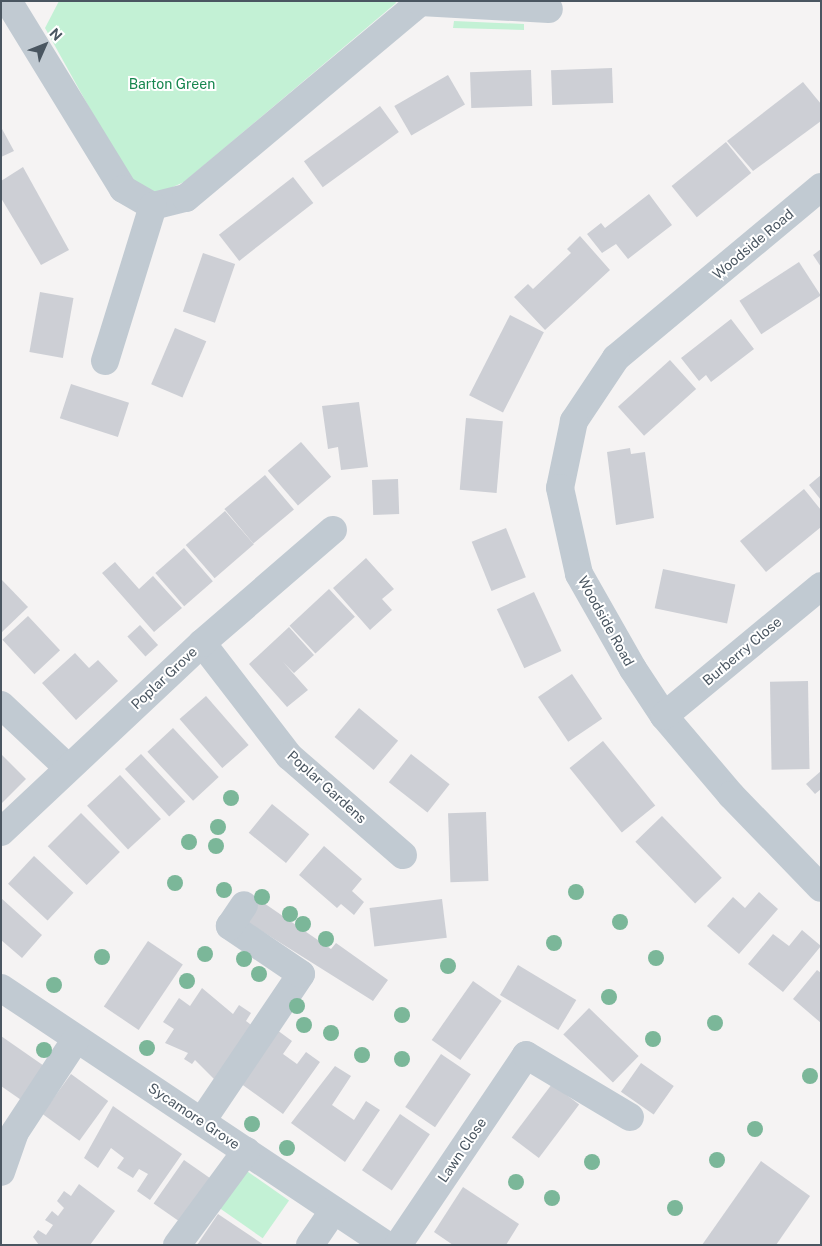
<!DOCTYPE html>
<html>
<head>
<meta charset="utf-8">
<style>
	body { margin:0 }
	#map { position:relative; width:822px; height:1246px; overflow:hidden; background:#f5f3f3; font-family:"Public Sans",sans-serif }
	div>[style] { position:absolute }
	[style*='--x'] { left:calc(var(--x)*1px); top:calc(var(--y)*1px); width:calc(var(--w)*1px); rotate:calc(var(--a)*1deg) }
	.green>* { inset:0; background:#c3f1d5; transform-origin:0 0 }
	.building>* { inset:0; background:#cdcfd5; transform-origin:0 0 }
	.minor>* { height:28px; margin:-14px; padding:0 14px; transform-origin:14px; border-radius:14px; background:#c1cad2 }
	.trees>* { width:16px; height:16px; margin:-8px; border-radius:50%; background:#7bb799 }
	span { translate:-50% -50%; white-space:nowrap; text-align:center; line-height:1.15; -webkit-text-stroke:4px #fff; paint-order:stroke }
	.park-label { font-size:14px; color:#17864f }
	.street-label { font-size:14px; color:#4a5661 }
	.frame { position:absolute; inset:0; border:2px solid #4a5661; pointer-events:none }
	.north { position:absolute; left:20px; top:20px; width:50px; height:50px; -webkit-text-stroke:4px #fff; paint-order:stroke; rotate:46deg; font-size:14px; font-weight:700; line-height:20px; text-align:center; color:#4a5661 }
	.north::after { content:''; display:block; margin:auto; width:18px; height:22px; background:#4a5661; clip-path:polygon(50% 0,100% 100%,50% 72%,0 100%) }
</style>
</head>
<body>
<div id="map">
	<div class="green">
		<i style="clip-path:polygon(59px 1px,395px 1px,396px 3px,184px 182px,155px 195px,130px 181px,45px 28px)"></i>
		<i style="clip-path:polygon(454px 21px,524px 24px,524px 30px,453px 28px)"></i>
		<i style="left:244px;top:1169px;width:55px;height:46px;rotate:35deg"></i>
	</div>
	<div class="building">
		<i style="left:612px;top:68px;width:35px;height:61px;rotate:88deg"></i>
		<i style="left:531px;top:70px;width:36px;height:61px;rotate:88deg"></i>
		<i style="left:448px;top:75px;width:34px;height:62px;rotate:60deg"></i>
		<i style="clip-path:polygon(803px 82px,821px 104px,821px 121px,753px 171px,727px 141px)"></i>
		<i style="left:380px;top:106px;width:32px;height:94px;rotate:54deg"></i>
		<i style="clip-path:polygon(1px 127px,14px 151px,1px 157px)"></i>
		<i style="left:726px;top:142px;width:40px;height:70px;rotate:51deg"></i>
		<i style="clip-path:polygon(23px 167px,69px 250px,41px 265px,1px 198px,1px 181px)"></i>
		<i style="left:293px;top:177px;width:33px;height:94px;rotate:52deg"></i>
		<i style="clip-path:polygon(649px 194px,672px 225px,628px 259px,616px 244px,602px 253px,587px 234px,601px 223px,605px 228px)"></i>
		<i style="clip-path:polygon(580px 236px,610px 270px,545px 330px,514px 297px,528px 284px,533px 289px,571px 253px,567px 249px)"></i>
		<i style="clip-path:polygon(821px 249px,821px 267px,813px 255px)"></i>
		<i style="left:203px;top:253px;width:34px;height:62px;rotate:19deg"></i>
		<i style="left:799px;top:262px;width:40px;height:71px;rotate:57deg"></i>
		<i style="left:40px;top:292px;width:34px;height:61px;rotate:10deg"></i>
		<i style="left:510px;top:315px;width:38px;height:90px;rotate:27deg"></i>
		<i style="clip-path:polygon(731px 319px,754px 349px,711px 382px,706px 375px,699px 381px,681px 358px)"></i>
		<i style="left:175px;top:328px;width:34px;height:61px;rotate:23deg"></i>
		<i style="left:670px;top:360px;width:39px;height:70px;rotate:48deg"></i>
		<i style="left:71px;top:384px;width:61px;height:36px;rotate:18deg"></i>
		<i style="clip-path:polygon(359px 402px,368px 467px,341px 470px,338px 447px,328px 449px,322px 406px)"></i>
		<i style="left:466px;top:418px;width:37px;height:72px;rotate:5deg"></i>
		<i style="left:301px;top:442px;width:46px;height:44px;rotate:49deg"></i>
		<i style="clip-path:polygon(630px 448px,631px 454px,645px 452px,654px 518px,616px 525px,607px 452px)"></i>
		<i style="left:265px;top:475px;width:45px;height:53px;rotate:50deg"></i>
		<i style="clip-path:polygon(821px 475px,821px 500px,809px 485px)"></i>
		<i style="left:398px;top:479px;width:35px;height:26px;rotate:88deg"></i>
		<i style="clip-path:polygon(804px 489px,821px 510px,821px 527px,766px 572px,740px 541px)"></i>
		<i style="left:225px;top:511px;width:44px;height:52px;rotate:49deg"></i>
		<i style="left:506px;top:528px;width:53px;height:37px;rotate:68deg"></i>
		<i style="left:184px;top:548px;width:44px;height:38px;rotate:49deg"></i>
		<i style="clip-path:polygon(366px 558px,394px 589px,382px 599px,392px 610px,370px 630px,333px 588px)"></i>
		<i style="clip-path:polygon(115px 562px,139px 589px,153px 576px,182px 608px,154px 632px,102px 573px)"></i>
		<i style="left:663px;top:569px;width:74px;height:40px;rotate:12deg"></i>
		<i style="clip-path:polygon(1px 579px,28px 607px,1px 633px)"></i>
		<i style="left:329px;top:589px;width:38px;height:54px;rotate:47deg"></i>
		<i style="left:534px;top:592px;width:65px;height:41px;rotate:65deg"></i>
		<i style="left:28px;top:616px;width:47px;height:35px;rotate:47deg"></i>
		<i style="left:140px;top:625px;width:27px;height:17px;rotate:48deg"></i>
		<i style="clip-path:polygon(289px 627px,314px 655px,294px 673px,283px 662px,308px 690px,287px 707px,249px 664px)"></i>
		<i style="clip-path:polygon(75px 653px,89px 668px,98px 660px,118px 681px,76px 720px,42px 683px)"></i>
		<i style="left:572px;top:674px;width:54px;height:41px;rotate:56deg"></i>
		<i style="left:808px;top:681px;width:88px;height:38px;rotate:89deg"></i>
		<i style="left:206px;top:696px;width:65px;height:35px;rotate:49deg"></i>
		<i style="left:359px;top:708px;width:51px;height:38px;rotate:40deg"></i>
		<i style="left:173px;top:728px;width:67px;height:35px;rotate:47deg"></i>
		<i style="left:603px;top:741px;width:83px;height:43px;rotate:51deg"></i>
		<i style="clip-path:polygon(1px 754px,26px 779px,1px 804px)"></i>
		<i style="left:141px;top:754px;width:65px;height:22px;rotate:47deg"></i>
		<i style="left:411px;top:754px;width:49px;height:36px;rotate:38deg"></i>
		<i style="clip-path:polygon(821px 771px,821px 789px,815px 794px,806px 784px)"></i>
		<i style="left:120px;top:775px;width:60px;height:45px;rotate:47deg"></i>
		<i style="left:272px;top:804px;width:48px;height:37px;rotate:39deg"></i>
		<i style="left:486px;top:812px;width:69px;height:38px;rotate:88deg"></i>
		<i style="left:81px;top:813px;width:55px;height:47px;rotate:45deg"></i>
		<i style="left:662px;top:816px;width:86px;height:37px;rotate:46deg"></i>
		<i style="clip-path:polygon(324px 846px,362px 879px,352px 891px,364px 902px,354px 915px,341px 904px,337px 908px,299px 875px)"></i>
		<i style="left:34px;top:856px;width:54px;height:38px;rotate:43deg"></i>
		<i style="clip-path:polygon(759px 892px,778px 909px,739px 954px,707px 926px,733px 897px,745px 908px)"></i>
		<i style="clip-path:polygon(1px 898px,42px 935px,22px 958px,1px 940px)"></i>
		<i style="clip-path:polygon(258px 899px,331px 949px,336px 943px,388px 980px,373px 1001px,244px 920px)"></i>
		<i style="left:442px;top:899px;width:39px;height:73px;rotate:83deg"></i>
		<i style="clip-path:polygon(802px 930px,821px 946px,783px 992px,748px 964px,773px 934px,789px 946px)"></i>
		<i style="left:148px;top:941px;width:42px;height:79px;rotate:34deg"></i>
		<i style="left:518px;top:965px;width:68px;height:35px;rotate:31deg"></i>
		<i style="clip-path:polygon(817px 970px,821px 973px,821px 1023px,793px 999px)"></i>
		<i style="left:473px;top:981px;width:35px;height:72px;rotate:35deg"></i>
		<i style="clip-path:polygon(202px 988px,233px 1014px,239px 1005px,251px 1013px,246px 1021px,258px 1030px,216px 1081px,195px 1060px,192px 1064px,184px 1059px,188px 1053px,165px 1043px,174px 1029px,163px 1022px,179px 998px,190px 1006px)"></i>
		<i style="left:589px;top:1008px;width:69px;height:37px;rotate:44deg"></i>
		<i style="clip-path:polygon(277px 1030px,292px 1041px,283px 1054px,297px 1064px,306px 1052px,320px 1062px,283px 1114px,240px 1083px)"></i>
		<i style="clip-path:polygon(1px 1036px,47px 1068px,24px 1102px,1px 1086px)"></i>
		<i style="left:441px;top:1054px;width:36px;height:64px;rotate:34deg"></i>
		<i style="left:641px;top:1063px;width:40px;height:35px;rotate:35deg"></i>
		<i style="clip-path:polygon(335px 1066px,351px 1076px,332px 1105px,354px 1120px,366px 1101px,380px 1110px,345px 1162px,291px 1123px)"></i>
		<i style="left:71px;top:1074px;width:46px;height:49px;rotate:36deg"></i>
		<i style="left:552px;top:1084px;width:34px;height:67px;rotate:37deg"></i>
		<i style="clip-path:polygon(113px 1106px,182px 1154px,150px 1200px,137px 1191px,148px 1174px,139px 1169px,133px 1178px,117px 1168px,124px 1158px,111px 1148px,98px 1168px,84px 1158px)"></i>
		<i style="left:400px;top:1114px;width:36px;height:68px;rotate:34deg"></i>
		<i style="left:184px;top:1160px;width:39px;height:53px;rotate:35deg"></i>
		<i style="clip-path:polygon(761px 1161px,810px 1196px,776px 1245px,702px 1245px)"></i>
		<i style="clip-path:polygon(79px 1184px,115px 1211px,90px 1245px,39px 1245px,33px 1237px,38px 1230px,46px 1235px,53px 1225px,45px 1220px,52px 1211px,58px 1216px,64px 1208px,57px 1201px,64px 1191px,71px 1196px)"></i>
		<i style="clip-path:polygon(463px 1187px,519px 1224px,506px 1245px,453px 1245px,434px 1232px)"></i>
		<i style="clip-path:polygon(218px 1214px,264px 1245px,197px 1245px)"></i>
	</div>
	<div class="minor">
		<i style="--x:8;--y:1;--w:220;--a:58.5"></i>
		<i style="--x:123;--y:189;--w:34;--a:30"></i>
		<i style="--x:153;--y:206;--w:34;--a:-14"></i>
		<i style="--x:186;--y:198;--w:305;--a:-39.9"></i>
		<i style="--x:420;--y:2;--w:129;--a:3.1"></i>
		<i style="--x:821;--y:187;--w:267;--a:140.2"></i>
		<i style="--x:616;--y:358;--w:76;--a:123.7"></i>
		<i style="--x:574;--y:421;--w:68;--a:101.8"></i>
		<i style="--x:560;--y:488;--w:88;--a:77.5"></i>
		<i style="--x:579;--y:574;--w:109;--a:60.4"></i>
		<i style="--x:633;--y:669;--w:56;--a:56.6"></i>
		<i style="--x:664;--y:716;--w:104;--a:49.7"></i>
		<i style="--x:731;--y:795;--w:129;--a:45.9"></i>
		<i style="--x:105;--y:361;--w:162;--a:-72.8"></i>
		<i style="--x:202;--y:643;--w:143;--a:52.4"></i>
		<i style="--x:289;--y:756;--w:151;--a:41"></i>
		<i style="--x:1;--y:705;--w:91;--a:43.2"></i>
		<i style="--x:664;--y:716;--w:204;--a:-39.6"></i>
		<i style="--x:1;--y:832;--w:276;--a:-43.2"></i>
		<i style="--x:202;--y:643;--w:173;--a:-40.8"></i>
		<i style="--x:1;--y:988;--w:463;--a:33.7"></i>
		<i style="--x:202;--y:1121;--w:177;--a:-56"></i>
		<i style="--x:301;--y:974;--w:86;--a:-145.9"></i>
		<i style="--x:230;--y:926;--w:25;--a:-56"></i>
		<i style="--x:1;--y:1172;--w:42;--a:-70.7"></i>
		<i style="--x:15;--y:1132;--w:111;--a:-56.7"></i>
		<i style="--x:177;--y:1245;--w:117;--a:-53.7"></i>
		<i style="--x:310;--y:1245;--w:42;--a:-55.6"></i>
		<i style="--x:398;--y:1245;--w:229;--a:-56"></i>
		<i style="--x:526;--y:1055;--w:121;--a:30.8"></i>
	</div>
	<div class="trees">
		<i style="left:231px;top:798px"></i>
		<i style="left:218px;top:827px"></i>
		<i style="left:189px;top:842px"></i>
		<i style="left:216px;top:846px"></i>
		<i style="left:175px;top:883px"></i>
		<i style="left:224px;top:890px"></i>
		<i style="left:576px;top:892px"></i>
		<i style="left:262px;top:897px"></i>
		<i style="left:290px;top:914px"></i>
		<i style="left:620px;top:922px"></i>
		<i style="left:303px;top:924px"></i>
		<i style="left:326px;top:939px"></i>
		<i style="left:554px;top:943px"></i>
		<i style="left:205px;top:954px"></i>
		<i style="left:102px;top:957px"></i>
		<i style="left:656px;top:958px"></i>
		<i style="left:244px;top:959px"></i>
		<i style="left:448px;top:966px"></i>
		<i style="left:259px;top:974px"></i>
		<i style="left:187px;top:981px"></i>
		<i style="left:54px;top:985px"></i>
		<i style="left:609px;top:997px"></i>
		<i style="left:297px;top:1006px"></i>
		<i style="left:402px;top:1015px"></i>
		<i style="left:715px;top:1023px"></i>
		<i style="left:304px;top:1025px"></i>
		<i style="left:331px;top:1033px"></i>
		<i style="left:653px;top:1039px"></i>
		<i style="left:147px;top:1048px"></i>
		<i style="left:44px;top:1050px"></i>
		<i style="left:362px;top:1055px"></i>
		<i style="left:402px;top:1059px"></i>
		<i style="left:810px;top:1076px"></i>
		<i style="left:252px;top:1124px"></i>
		<i style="left:755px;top:1129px"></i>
		<i style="left:287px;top:1148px"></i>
		<i style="left:717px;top:1160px"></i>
		<i style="left:592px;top:1162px"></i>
		<i style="left:516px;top:1182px"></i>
		<i style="left:552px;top:1198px"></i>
		<i style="left:675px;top:1208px"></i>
	</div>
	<div class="park-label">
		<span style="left:172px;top:84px">Barton Green</span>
	</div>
	<div class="street-label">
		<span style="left:753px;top:244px;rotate:-40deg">Woodside Road</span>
		<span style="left:606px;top:621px;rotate:61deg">Woodside Road</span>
		<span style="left:742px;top:651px;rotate:-40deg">Burberry Close</span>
		<span style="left:164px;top:678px;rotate:-43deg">Poplar Grove</span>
		<span style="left:327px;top:787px;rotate:42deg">Poplar Gardens</span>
		<span style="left:194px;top:1116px;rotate:34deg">Sycamore Grove</span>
		<span style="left:462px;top:1150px;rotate:-56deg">Lawn Close</span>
	</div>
	<div class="frame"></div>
	<div class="north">N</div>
</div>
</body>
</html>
